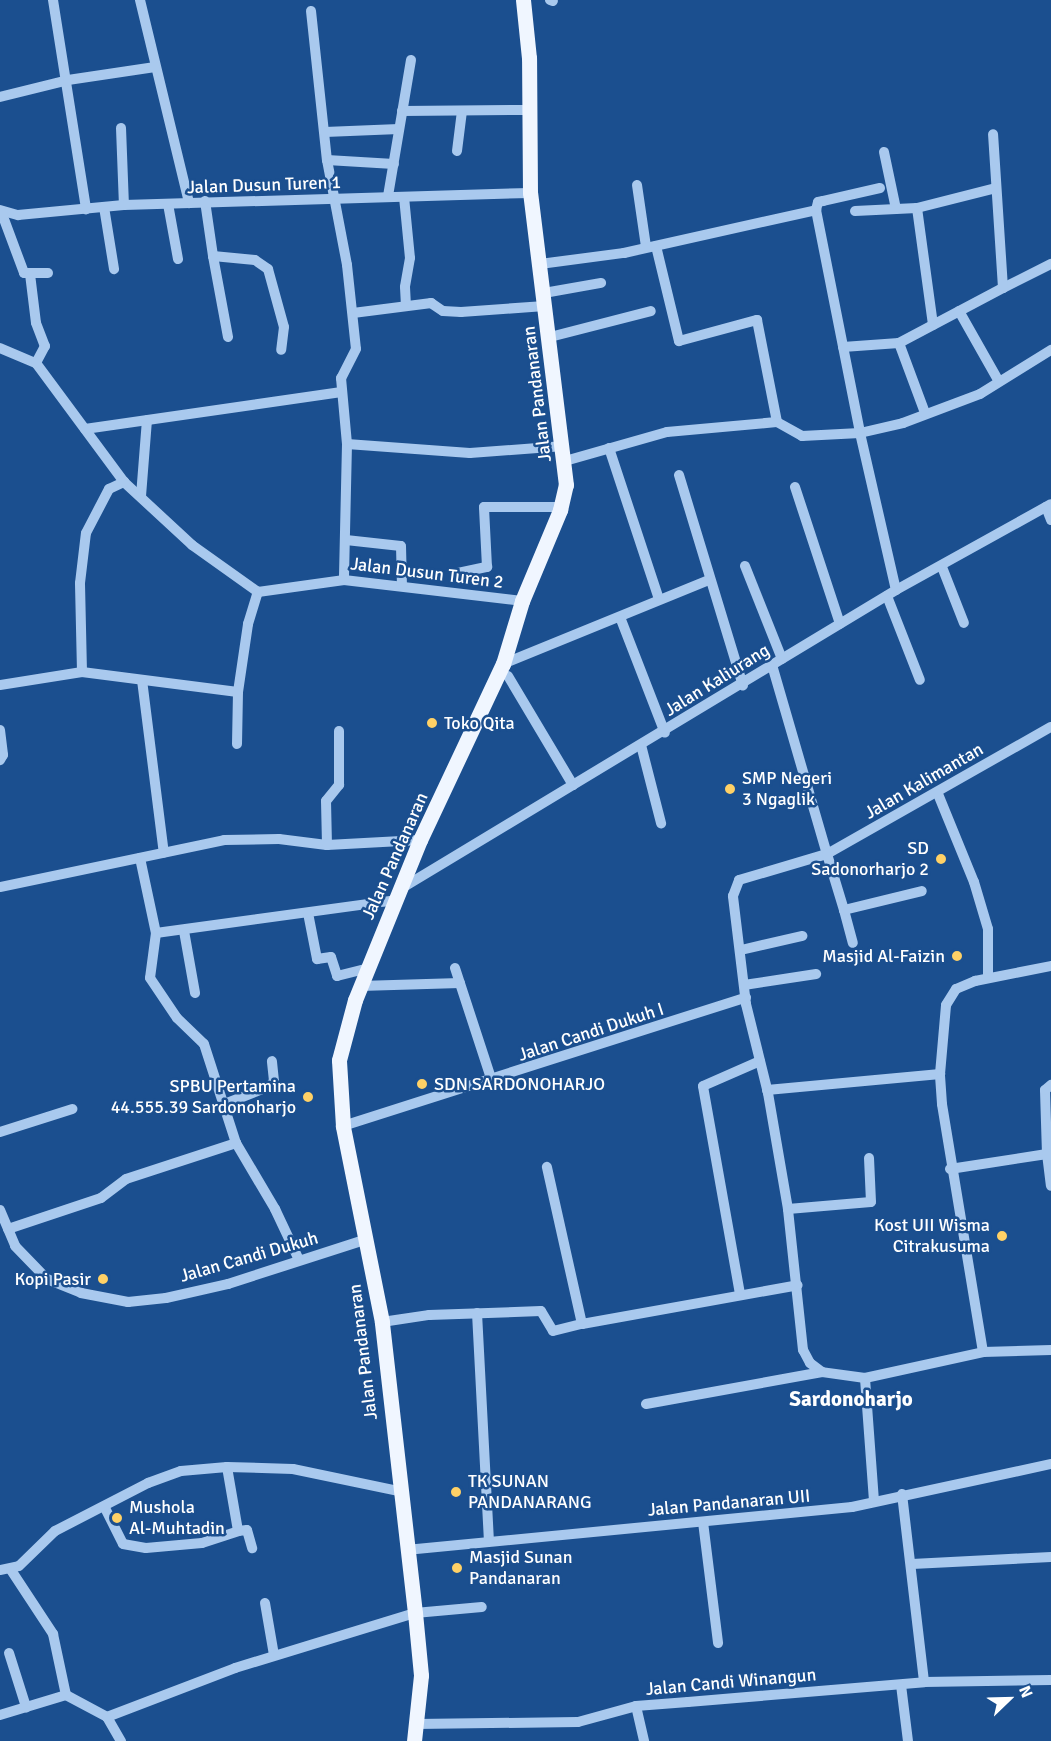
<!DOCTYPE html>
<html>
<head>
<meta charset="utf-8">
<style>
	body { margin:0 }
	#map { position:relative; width:1051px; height:1741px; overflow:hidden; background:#1b4f8f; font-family:Signika,sans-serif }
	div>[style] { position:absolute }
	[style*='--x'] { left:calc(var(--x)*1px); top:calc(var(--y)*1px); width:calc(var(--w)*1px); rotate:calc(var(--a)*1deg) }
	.minor>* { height:10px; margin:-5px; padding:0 5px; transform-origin:5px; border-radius:5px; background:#a9c9ee }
	.major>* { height:15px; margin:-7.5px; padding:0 7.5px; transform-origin:7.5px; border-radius:7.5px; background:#f0f6ff }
	.dots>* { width:16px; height:16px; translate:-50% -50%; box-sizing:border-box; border:3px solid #1b4f8f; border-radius:50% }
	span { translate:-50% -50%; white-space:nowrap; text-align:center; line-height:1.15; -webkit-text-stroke:5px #1b4f8f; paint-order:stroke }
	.street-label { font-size:18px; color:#fff }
	.poi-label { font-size:18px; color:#fff }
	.left { translate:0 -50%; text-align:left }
	.right { translate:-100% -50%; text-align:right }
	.quarter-label { font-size:21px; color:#fff; font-weight:700 }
	.north { position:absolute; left:979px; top:1669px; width:60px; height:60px; -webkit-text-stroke:4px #1b4f8f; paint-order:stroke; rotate:67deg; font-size:16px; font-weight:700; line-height:24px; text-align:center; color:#fff }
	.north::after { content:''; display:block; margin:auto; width:21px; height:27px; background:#fff; clip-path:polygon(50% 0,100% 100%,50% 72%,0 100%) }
</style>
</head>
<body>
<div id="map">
	<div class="minor">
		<i style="--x:53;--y:0;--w:212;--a:81"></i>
		<i style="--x:140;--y:0;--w:209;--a:76.4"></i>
		<i style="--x:550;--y:0;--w:3;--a:18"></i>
		<i style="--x:311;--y:11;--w:150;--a:83.9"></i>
		<i style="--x:327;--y:160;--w:107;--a:79.2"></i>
		<i style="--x:347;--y:265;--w:84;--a:83.9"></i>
		<i style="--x:356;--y:349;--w:33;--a:117"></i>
		<i style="--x:341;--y:378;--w:66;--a:84.8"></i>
		<i style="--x:347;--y:444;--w:136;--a:91.3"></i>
		<i style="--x:0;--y:97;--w:70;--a:-14"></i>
		<i style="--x:68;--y:80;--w:88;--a:-8.5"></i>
		<i style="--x:402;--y:111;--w:127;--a:-0.5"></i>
		<i style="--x:121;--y:128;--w:77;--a:87.8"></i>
		<i style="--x:325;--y:132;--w:74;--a:-2.3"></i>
		<i style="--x:457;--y:151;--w:40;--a:-82.9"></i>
		<i style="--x:884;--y:152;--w:58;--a:78.1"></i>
		<i style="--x:327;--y:160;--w:67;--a:3.4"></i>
		<i style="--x:637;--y:185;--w:63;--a:81.7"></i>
		<i style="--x:880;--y:188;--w:58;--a:167.2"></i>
		<i style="--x:823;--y:201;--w:5;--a:169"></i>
		<i style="--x:818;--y:202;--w:8;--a:104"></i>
		<i style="--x:816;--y:210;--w:227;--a:78.8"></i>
		<i style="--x:860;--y:433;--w:44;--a:-13.1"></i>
		<i style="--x:903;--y:423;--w:82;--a:-20.6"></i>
		<i style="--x:980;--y:394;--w:84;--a:-31.8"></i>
		<i style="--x:388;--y:196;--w:138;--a:-80.4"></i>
		<i style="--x:404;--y:197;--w:61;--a:84.4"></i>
		<i style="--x:410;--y:258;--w:29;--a:100"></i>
		<i style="--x:405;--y:287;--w:18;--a:87"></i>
		<i style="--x:205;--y:201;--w:56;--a:81.7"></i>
		<i style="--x:168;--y:204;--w:56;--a:79.7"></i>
		<i style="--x:104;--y:207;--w:63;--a:80.8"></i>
		<i style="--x:917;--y:208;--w:118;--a:82.2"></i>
		<i style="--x:0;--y:210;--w:19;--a:16"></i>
		<i style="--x:18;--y:215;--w:106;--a:-5.4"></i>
		<i style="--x:124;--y:205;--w:406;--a:-1.7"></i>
		<i style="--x:1;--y:211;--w:66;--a:69.6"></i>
		<i style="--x:24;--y:273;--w:24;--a:0"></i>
		<i style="--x:855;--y:211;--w:62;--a:-2.8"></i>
		<i style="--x:917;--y:208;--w:81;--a:-14.2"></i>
		<i style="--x:656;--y:246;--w:98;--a:76.4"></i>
		<i style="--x:679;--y:341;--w:81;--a:-15.1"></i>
		<i style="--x:757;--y:320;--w:104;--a:78.9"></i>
		<i style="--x:540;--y:264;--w:85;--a:-7.5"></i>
		<i style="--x:624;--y:253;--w:197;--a:-12.6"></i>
		<i style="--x:30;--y:274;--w:49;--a:83"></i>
		<i style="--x:36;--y:323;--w:25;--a:69"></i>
		<i style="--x:45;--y:346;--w:19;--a:118"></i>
		<i style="--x:1003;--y:288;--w:54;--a:-26.6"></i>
		<i style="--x:544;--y:293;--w:58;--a:-10"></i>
		<i style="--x:959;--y:311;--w:79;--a:60.5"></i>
		<i style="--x:353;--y:313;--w:79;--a:-7.3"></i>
		<i style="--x:431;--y:303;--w:14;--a:34"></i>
		<i style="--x:443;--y:311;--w:18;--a:3"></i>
		<i style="--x:461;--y:312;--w:84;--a:-4.1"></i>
		<i style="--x:228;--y:337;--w:82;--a:-100.5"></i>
		<i style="--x:213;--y:256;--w:42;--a:5.4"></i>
		<i style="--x:255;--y:260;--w:16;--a:35"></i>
		<i style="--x:268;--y:269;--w:60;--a:74.6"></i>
		<i style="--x:284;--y:327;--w:23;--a:97"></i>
		<i style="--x:550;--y:337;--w:104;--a:-14.4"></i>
		<i style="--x:899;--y:343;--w:75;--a:69.6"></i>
		<i style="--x:843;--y:347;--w:56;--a:-4.1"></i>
		<i style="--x:899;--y:343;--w:118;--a:-27.9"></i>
		<i style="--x:1003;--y:288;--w:154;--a:-93.7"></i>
		<i style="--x:0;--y:348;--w:39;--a:23"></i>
		<i style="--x:36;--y:363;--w:148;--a:53.5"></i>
		<i style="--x:124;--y:482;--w:93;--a:42.8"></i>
		<i style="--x:192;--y:545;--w:81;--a:35.5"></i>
		<i style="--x:258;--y:592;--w:87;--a:-7.9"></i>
		<i style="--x:344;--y:580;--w:179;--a:6.7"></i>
		<i style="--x:85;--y:429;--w:259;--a:-8.2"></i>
		<i style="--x:347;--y:444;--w:123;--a:4.2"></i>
		<i style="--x:470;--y:453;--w:94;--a:-4.3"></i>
		<i style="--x:609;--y:448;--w:159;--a:71.7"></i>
		<i style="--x:565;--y:461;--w:106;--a:-15.9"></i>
		<i style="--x:667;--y:432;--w:110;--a:-5.2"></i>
		<i style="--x:777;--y:422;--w:29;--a:29"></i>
		<i style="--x:802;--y:436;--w:58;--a:-3"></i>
		<i style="--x:860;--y:433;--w:161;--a:77.1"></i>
		<i style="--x:679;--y:475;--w:220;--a:73.1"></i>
		<i style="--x:795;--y:487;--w:144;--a:71.8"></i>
		<i style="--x:141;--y:496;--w:76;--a:-85.5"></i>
		<i style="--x:1046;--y:507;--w:14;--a:69"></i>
		<i style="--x:346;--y:540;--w:55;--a:6.2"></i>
		<i style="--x:401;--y:546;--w:40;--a:88.6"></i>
		<i style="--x:745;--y:566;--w:100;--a:68.3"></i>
		<i style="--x:942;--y:567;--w:60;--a:68.6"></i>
		<i style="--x:458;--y:573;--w:30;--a:-12"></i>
		<i style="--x:487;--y:567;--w:60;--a:-92.9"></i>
		<i style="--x:484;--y:507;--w:77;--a:0"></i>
		<i style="--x:887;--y:596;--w:90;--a:68.6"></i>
		<i style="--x:620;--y:617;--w:124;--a:68.8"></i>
		<i style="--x:503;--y:664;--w:222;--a:-22.2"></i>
		<i style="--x:772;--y:665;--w:197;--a:73.8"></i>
		<i style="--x:827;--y:854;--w:257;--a:-29.6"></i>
		<i style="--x:82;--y:672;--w:89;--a:-91.3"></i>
		<i style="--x:80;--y:583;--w:50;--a:-83.2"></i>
		<i style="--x:86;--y:533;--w:50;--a:-62.4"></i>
		<i style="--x:109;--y:489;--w:17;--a:-25"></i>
		<i style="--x:508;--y:676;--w:127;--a:59.2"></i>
		<i style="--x:142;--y:680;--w:174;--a:82.8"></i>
		<i style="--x:0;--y:685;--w:83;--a:-9"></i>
		<i style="--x:82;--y:672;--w:157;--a:7.3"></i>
		<i style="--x:0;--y:730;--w:25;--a:83"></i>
		<i style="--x:3;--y:755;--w:6;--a:121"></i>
		<i style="--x:237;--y:744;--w:52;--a:-88.9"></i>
		<i style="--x:238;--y:692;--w:69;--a:-81.6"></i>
		<i style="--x:248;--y:624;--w:34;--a:-73"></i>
		<i style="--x:641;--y:745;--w:81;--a:75.6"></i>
		<i style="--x:938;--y:794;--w:95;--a:67.8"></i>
		<i style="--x:974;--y:882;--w:49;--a:73.4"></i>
		<i style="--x:988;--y:929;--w:48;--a:90"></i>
		<i style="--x:327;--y:845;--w:44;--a:-91.3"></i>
		<i style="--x:326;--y:801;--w:21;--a:-51"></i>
		<i style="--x:339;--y:785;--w:54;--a:-90"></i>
		<i style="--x:140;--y:858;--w:77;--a:78"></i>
		<i style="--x:156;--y:933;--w:45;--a:97.6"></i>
		<i style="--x:150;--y:978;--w:48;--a:56"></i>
		<i style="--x:177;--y:1018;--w:37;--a:44"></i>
		<i style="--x:204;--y:1044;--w:104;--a:72.1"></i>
		<i style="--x:236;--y:1143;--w:77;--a:59.4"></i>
		<i style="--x:275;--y:1209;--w:56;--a:64.8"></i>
		<i style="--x:0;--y:887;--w:229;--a:-11.8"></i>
		<i style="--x:224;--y:840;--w:55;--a:-1"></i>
		<i style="--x:279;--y:839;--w:48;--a:7.1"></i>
		<i style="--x:327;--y:845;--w:93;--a:-3.1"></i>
		<i style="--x:402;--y:888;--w:577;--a:-31.1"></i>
		<i style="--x:896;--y:590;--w:177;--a:-29"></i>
		<i style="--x:844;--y:910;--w:34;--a:75"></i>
		<i style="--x:308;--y:913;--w:47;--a:78.9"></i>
		<i style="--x:317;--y:959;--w:14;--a:-8"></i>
		<i style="--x:331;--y:957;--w:20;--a:72"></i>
		<i style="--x:337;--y:976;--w:32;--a:-14"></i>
		<i style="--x:184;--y:931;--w:63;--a:79.9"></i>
		<i style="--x:156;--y:933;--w:242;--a:-7.8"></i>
		<i style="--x:741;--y:950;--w:63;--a:-12.9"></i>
		<i style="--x:455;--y:968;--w:119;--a:71.9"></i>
		<i style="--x:744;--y:985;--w:73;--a:-8.7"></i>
		<i style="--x:360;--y:986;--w:100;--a:-1.7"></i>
		<i style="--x:767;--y:1090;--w:174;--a:-5.3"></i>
		<i style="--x:222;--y:1105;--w:52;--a:-21.6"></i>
		<i style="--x:270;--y:1086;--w:6;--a:-51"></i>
		<i style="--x:274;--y:1081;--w:20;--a:-96"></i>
		<i style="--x:343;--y:1126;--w:423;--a:-17.7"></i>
		<i style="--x:0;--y:1132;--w:76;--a:-17.7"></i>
		<i style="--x:1047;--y:1154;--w:64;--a:-91.8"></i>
		<i style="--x:1045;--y:1090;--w:8;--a:-40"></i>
		<i style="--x:950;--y:1169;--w:98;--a:-8.8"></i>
		<i style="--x:1047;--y:1154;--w:32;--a:83"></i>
		<i style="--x:788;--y:1209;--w:83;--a:-4.8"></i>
		<i style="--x:871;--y:1202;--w:44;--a:-92.6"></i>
		<i style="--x:0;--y:1210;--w:39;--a:67"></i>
		<i style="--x:15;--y:1246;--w:46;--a:45.9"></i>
		<i style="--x:47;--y:1279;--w:37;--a:22"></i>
		<i style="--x:81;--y:1293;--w:48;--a:10.8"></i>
		<i style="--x:128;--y:1302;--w:38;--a:-6"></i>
		<i style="--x:166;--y:1298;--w:64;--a:-12.7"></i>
		<i style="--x:228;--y:1284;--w:146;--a:-17.9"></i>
		<i style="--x:8;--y:1229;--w:98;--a:-18.4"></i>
		<i style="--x:101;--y:1198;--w:31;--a:-37"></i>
		<i style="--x:126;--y:1179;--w:116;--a:-18.1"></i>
		<i style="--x:740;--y:1294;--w:211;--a:-100.1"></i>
		<i style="--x:703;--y:1086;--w:62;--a:-23.7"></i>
		<i style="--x:477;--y:1313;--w:227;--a:87"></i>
		<i style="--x:382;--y:1322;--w:48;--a:-8.5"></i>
		<i style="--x:429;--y:1315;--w:112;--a:-2"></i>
		<i style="--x:541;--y:1311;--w:23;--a:59"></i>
		<i style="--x:553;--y:1331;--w:30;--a:-14"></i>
		<i style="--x:582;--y:1324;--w:161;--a:-102.6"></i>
		<i style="--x:582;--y:1324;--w:219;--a:-10.2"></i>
		<i style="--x:983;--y:1352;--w:68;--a:-1.7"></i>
		<i style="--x:865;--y:1378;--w:121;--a:-12.4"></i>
		<i style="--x:983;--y:1352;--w:251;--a:-99.4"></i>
		<i style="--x:942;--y:1104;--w:30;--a:-94"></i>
		<i style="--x:940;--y:1074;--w:69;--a:-85"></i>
		<i style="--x:946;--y:1005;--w:19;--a:-58"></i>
		<i style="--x:956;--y:989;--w:21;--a:-23"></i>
		<i style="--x:975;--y:981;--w:77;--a:-11.2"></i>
		<i style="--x:646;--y:1404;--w:179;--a:-10.3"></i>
		<i style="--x:227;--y:1467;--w:65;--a:80.2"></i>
		<i style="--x:238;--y:1531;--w:9;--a:-6"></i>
		<i style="--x:247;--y:1530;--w:19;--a:74"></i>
		<i style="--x:902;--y:1494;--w:189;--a:83.3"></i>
		<i style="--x:874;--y:1501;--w:123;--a:-94.2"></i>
		<i style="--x:865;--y:1378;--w:43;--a:-172.1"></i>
		<i style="--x:822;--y:1372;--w:15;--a:-143"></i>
		<i style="--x:810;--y:1363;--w:15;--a:-118"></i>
		<i style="--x:803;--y:1350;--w:142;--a:-96.1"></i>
		<i style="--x:788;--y:1209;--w:118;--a:-99.8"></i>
		<i style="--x:768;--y:1093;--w:92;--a:-103.9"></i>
		<i style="--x:746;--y:1004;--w:109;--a:-96.9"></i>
		<i style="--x:733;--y:896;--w:17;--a:-69"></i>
		<i style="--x:739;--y:880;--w:92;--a:-16.5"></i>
		<i style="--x:827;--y:854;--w:59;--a:73.1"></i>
		<i style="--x:844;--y:910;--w:80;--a:-13.7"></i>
		<i style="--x:105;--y:1508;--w:40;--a:63.4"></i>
		<i style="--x:123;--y:1544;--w:23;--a:10"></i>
		<i style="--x:146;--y:1548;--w:56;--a:-5.1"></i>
		<i style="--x:202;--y:1543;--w:38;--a:-18"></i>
		<i style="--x:703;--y:1522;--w:122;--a:82.9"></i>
		<i style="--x:406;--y:1550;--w:448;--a:-5.5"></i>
		<i style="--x:852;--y:1507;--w:204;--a:-12.2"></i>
		<i style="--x:912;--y:1564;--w:139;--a:-2.9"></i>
		<i style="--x:0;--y:1570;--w:19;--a:-12"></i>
		<i style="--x:19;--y:1566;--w:50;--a:-44.2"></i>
		<i style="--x:55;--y:1531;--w:105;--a:-27.3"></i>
		<i style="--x:148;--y:1483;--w:35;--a:-20"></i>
		<i style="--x:181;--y:1471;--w:46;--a:-5"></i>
		<i style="--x:227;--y:1467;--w:66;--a:1.7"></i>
		<i style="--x:293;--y:1469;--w:107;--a:11.8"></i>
		<i style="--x:11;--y:1570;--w:77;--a:56.7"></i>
		<i style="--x:53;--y:1634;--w:62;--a:78"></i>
		<i style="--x:66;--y:1695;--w:47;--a:28.2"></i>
		<i style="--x:107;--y:1717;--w:28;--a:60"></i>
		<i style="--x:265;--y:1603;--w:53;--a:80.2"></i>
		<i style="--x:9;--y:1653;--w:57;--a:72.5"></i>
		<i style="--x:901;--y:1685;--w:56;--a:82.9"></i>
		<i style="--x:636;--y:1706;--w:36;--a:77"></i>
		<i style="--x:0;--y:1715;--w:69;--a:-16.9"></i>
		<i style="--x:107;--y:1717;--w:137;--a:-20.9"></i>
		<i style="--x:235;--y:1668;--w:188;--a:-17"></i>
		<i style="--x:415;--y:1613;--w:67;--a:-5.1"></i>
		<i style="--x:416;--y:1724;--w:162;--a:-0.7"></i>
		<i style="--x:578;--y:1722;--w:60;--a:-15.4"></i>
		<i style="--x:636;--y:1706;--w:52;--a:-4.4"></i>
		<i style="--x:688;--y:1702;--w:237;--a:-4.8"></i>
		<i style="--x:924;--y:1682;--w:127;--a:-0.9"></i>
	</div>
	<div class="major">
		<i style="--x:414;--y:1741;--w:66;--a:-83.9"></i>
		<i style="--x:421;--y:1675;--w:62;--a:-95.5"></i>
		<i style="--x:415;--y:1613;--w:293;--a:-96.5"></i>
		<i style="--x:382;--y:1322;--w:200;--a:-101.3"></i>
		<i style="--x:343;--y:1126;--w:66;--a:-93.5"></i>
		<i style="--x:339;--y:1060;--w:62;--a:-75.1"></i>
		<i style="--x:355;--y:1000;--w:173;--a:-67.9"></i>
		<i style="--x:420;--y:840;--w:195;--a:-64.8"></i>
		<i style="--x:503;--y:664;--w:66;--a:-73.2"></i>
		<i style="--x:522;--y:601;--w:99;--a:-67.3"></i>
		<i style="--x:560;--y:510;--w:26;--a:-77"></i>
		<i style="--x:566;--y:485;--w:294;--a:-97"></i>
		<i style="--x:530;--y:193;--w:135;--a:-90.4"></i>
		<i style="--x:529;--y:58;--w:58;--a:-95.9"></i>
	</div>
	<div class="dots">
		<i style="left:432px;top:723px;background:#ffd166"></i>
		<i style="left:730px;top:789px;background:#ffd166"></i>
		<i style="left:941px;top:859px;background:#ffd166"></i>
		<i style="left:957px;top:956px;background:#ffd166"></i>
		<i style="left:422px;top:1084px;background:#ffd166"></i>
		<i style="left:308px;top:1097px;background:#ffd166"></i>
		<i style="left:1002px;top:1236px;background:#ffd166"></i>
		<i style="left:103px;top:1279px;background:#ffd166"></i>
		<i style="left:456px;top:1492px;background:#ffd166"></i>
		<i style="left:117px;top:1518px;background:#ffd166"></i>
		<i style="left:457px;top:1568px;background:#ffd166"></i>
	</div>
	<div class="street-label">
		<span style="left:264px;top:185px;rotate:-2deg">Jalan Dusun Turen 1</span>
		<span style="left:537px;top:394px;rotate:-97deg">Jalan Pandanaran</span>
		<span style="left:427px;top:573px;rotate:7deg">Jalan Dusun Turen 2</span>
		<span style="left:717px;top:680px;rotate:-32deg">Jalan Kaliurang</span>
		<span style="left:924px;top:781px;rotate:-30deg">Jalan Kalimantan</span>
		<span style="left:395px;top:856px;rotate:-66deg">Jalan Pandanaran</span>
		<span style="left:591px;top:1032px;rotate:-18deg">Jalan Candi Dukuh I</span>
		<span style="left:249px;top:1257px;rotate:-16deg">Jalan Candi Dukuh</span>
		<span style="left:363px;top:1352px;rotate:-97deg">Jalan Pandanaran</span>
		<span style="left:729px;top:1503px;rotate:-5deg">Jalan Pandanaran UII</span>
		<span style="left:731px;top:1682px;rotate:-5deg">Jalan Candi Winangun</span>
	</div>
	<div class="poi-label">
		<span class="left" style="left:444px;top:723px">Toko Qita</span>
		<span class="left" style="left:742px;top:789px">SMP Negeri<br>3 Ngaglik</span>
		<span class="right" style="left:929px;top:859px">SD<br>Sadonorharjo 2</span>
		<span class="right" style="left:945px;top:956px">Masjid Al-Faizin</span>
		<span class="left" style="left:434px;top:1084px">SDN SARDONOHARJO</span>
		<span class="right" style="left:296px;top:1097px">SPBU Pertamina<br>44.555.39 Sardonoharjo</span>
		<span class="right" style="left:990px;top:1236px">Kost UII Wisma<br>Citrakusuma</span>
		<span class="right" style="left:91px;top:1279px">Kopi Pasir</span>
		<span class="left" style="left:468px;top:1492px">TK SUNAN<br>PANDANARANG</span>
		<span class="left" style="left:129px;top:1518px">Mushola<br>Al-Muhtadin</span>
		<span class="left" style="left:469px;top:1568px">Masjid Sunan<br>Pandanaran</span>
	</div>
	<div class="quarter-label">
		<span style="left:851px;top:1399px">Sardonoharjo</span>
	</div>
	<div class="north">N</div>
</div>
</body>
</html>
